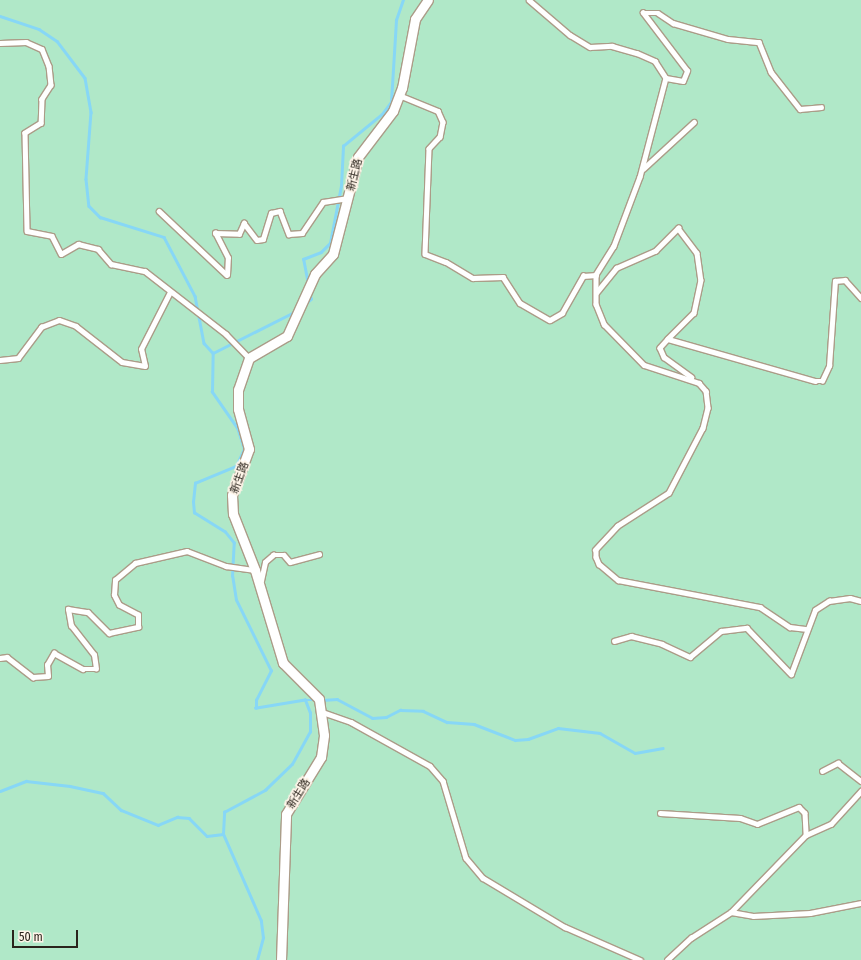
<!DOCTYPE html>
<html>
<head>
<meta charset="utf-8">
<style>
	body { margin:0 }
	#map { position:relative; width:861px; height:960px; overflow:hidden; background:#fef4e8; font-family:"Fira Sans Condensed","Noto Sans TC",sans-serif }
	div>[style] { position:absolute }
	[style*='--x'] { left:calc(var(--x)*1px); top:calc(var(--y)*1px); width:calc(var(--w)*1px); rotate:calc(var(--a)*1deg) }
	.green>* { inset:0; background:#b0e8c8; transform-origin:0 0 }
	.stream>* { height:2.5px; margin:-1.25px; padding:0 1.25px; transform-origin:1.25px; border-radius:1.25px; background:#87d7f6 }
	.roads { filter:drop-shadow(1px 0 #ab9c88) drop-shadow(-1px 0 #ab9c88) drop-shadow(0 1px #ab9c88) drop-shadow(0 -1px #ab9c88) }
	.lane>* { height:4.5px; margin:-2.25px; padding:0 2.25px; transform-origin:2.25px; border-radius:2.25px; background:#fff }
	.street>* { height:9px; margin:-4.5px; padding:0 4.5px; transform-origin:4.5px; border-radius:4.5px; background:#fff }
	span { translate:-50% -50%; white-space:nowrap; text-align:center; line-height:1.15; -webkit-text-stroke:3.5px #fef4e8; paint-order:stroke }
	.street-label { font-size:11px; color:#2a241c }
	.scale { position:absolute; left:12px; top:930px; width:66px; height:18px; box-sizing:border-box; border:2px solid #2a241c; border-top:0; padding-left:5px; font-size:12px; line-height:14px; white-space:nowrap; color:#2a241c; -webkit-text-stroke:3px #fef4e8; paint-order:stroke }
</style>
</head>
<body>
<div id="map">
	<div class="green">
		<i style="left:0;top:0;width:861px;height:960px"></i>
	</div>
	<div class="stream">
		<i style="--x:0;--y:16;--w:41;--a:18.4"></i>
		<i style="--x:39;--y:29;--w:22;--a:34"></i>
		<i style="--x:57;--y:41;--w:46;--a:52.9"></i>
		<i style="--x:85;--y:78;--w:35;--a:80"></i>
		<i style="--x:91;--y:112;--w:67;--a:94.3"></i>
		<i style="--x:86;--y:179;--w:27;--a:84"></i>
		<i style="--x:89;--y:206;--w:16;--a:45"></i>
		<i style="--x:100;--y:217;--w:67;--a:17.4"></i>
		<i style="--x:164;--y:237;--w:67;--a:62.3"></i>
		<i style="--x:195;--y:296;--w:48;--a:79.2"></i>
		<i style="--x:204;--y:343;--w:13;--a:48"></i>
		<i style="--x:308;--y:284;--w:25;--a:-101"></i>
		<i style="--x:303;--y:259;--w:19;--a:-21"></i>
		<i style="--x:321;--y:252;--w:13;--a:-45"></i>
		<i style="--x:330;--y:243;--w:58;--a:-79.1"></i>
		<i style="--x:341;--y:186;--w:40;--a:-87.1"></i>
		<i style="--x:343;--y:146;--w:50;--a:-39.4"></i>
		<i style="--x:382;--y:114;--w:15;--a:-53"></i>
		<i style="--x:391;--y:102;--w:82;--a:-86.5"></i>
		<i style="--x:396;--y:20;--w:21;--a:-71"></i>
		<i style="--x:306;--y:303;--w:6;--a:-39"></i>
		<i style="--x:311;--y:299;--w:6;--a:-108"></i>
		<i style="--x:305;--y:700;--w:12;--a:0"></i>
		<i style="--x:322;--y:700;--w:15;--a:-4"></i>
		<i style="--x:337;--y:699;--w:40;--a:28"></i>
		<i style="--x:372;--y:718;--w:14;--a:-4"></i>
		<i style="--x:386;--y:717;--w:16;--a:-27"></i>
		<i style="--x:400;--y:710;--w:23;--a:2"></i>
		<i style="--x:423;--y:711;--w:26;--a:25"></i>
		<i style="--x:447;--y:722;--w:27;--a:4"></i>
		<i style="--x:474;--y:724;--w:44;--a:21.3"></i>
		<i style="--x:515;--y:740;--w:13;--a:-4"></i>
		<i style="--x:528;--y:739;--w:32;--a:-20"></i>
		<i style="--x:558;--y:728;--w:42;--a:6.8"></i>
		<i style="--x:600;--y:733;--w:40;--a:29.7"></i>
		<i style="--x:635;--y:753;--w:28;--a:-10"></i>
		<i style="--x:0;--y:791;--w:28;--a:-21"></i>
		<i style="--x:26;--y:781;--w:44;--a:6.5"></i>
		<i style="--x:70;--y:786;--w:34;--a:12"></i>
		<i style="--x:103;--y:793;--w:25;--a:43"></i>
		<i style="--x:121;--y:810;--w:40;--a:22"></i>
		<i style="--x:158;--y:825;--w:21;--a:-23"></i>
		<i style="--x:177;--y:817;--w:12;--a:5"></i>
		<i style="--x:189;--y:818;--w:25;--a:45"></i>
		<i style="--x:207;--y:836;--w:16;--a:-7"></i>
		<i style="--x:257;--y:960;--w:23;--a:-75"></i>
		<i style="--x:263;--y:938;--w:17;--a:-97"></i>
		<i style="--x:261;--y:921;--w:95;--a:-113.6"></i>
		<i style="--x:223;--y:834;--w:22;--a:-87"></i>
		<i style="--x:224;--y:812;--w:47;--a:-28.2"></i>
		<i style="--x:265;--y:790;--w:37;--a:-44"></i>
		<i style="--x:292;--y:764;--w:37;--a:-61"></i>
		<i style="--x:310;--y:732;--w:19;--a:-90"></i>
		<i style="--x:310;--y:713;--w:14;--a:-111"></i>
		<i style="--x:305;--y:700;--w:50;--a:170.7"></i>
		<i style="--x:256;--y:708;--w:8;--a:-90"></i>
		<i style="--x:256;--y:700;--w:33;--a:-63"></i>
		<i style="--x:271;--y:671;--w:79;--a:-116.2"></i>
		<i style="--x:236;--y:600;--w:24;--a:-99"></i>
		<i style="--x:232;--y:576;--w:33;--a:-87"></i>
		<i style="--x:234;--y:543;--w:14;--a:-129"></i>
		<i style="--x:225;--y:532;--w:36;--a:-148"></i>
		<i style="--x:194;--y:513;--w:11;--a:-95"></i>
		<i style="--x:193;--y:502;--w:19;--a:-84"></i>
		<i style="--x:195;--y:483;--w:44;--a:-22.5"></i>
		<i style="--x:236;--y:466;--w:19;--a:-65"></i>
		<i style="--x:244;--y:449;--w:22;--a:-108"></i>
		<i style="--x:237;--y:428;--w:44;--a:-124.8"></i>
		<i style="--x:212;--y:392;--w:39;--a:-89"></i>
		<i style="--x:213;--y:353;--w:91;--a:-26.8"></i>
	</div>
	<div class="roads">
		<div class="lane">
			<i style="--x:529;--y:0;--w:54;--a:40.5"></i>
			<i style="--x:570;--y:35;--w:23;--a:31"></i>
			<i style="--x:590;--y:47;--w:22;--a:-3"></i>
			<i style="--x:612;--y:46;--w:26;--a:16"></i>
			<i style="--x:637;--y:53;--w:20;--a:24"></i>
			<i style="--x:655;--y:61;--w:20;--a:57"></i>
			<i style="--x:666;--y:78;--w:102;--a:104.7"></i>
			<i style="--x:640;--y:177;--w:74;--a:110.6"></i>
			<i style="--x:614;--y:246;--w:34;--a:122"></i>
			<i style="--x:596;--y:275;--w:29;--a:90"></i>
			<i style="--x:596;--y:304;--w:22;--a:68"></i>
			<i style="--x:604;--y:324;--w:57;--a:45.7"></i>
			<i style="--x:644;--y:365;--w:58;--a:18.1"></i>
			<i style="--x:699;--y:383;--w:11;--a:49"></i>
			<i style="--x:706;--y:391;--w:17;--a:83"></i>
			<i style="--x:708;--y:408;--w:21;--a:104"></i>
			<i style="--x:703;--y:428;--w:73;--a:117.6"></i>
			<i style="--x:669;--y:493;--w:61;--a:147.1"></i>
			<i style="--x:618;--y:526;--w:33;--a:133"></i>
			<i style="--x:596;--y:550;--w:7;--a:90"></i>
			<i style="--x:596;--y:557;--w:8;--a:67"></i>
			<i style="--x:599;--y:564;--w:25;--a:40"></i>
			<i style="--x:618;--y:580;--w:145;--a:10.8"></i>
			<i style="--x:760;--y:607;--w:36;--a:34"></i>
			<i style="--x:790;--y:627;--w:17;--a:7"></i>
			<i style="--x:0;--y:43;--w:26;--a:-2"></i>
			<i style="--x:26;--y:42;--w:17;--a:24"></i>
			<i style="--x:42;--y:49;--w:18;--a:68"></i>
			<i style="--x:49;--y:66;--w:19;--a:84"></i>
			<i style="--x:51;--y:85;--w:17;--a:123"></i>
			<i style="--x:42;--y:99;--w:24;--a:92"></i>
			<i style="--x:41;--y:123;--w:19;--a:148"></i>
			<i style="--x:25;--y:133;--w:98;--a:88.8"></i>
			<i style="--x:27;--y:231;--w:25;--a:11"></i>
			<i style="--x:52;--y:236;--w:20;--a:63"></i>
			<i style="--x:61;--y:254;--w:20;--a:-30"></i>
			<i style="--x:78;--y:244;--w:21;--a:14"></i>
			<i style="--x:98;--y:249;--w:20;--a:49"></i>
			<i style="--x:111;--y:264;--w:35;--a:12"></i>
			<i style="--x:145;--y:271;--w:103;--a:37.9"></i>
			<i style="--x:226;--y:334;--w:33;--a:46"></i>
			<i style="--x:666;--y:78;--w:17;--a:10"></i>
			<i style="--x:683;--y:81;--w:11;--a:-68"></i>
			<i style="--x:687;--y:71;--w:73;--a:-127.2"></i>
			<i style="--x:643;--y:13;--w:15;--a:0"></i>
			<i style="--x:658;--y:13;--w:18;--a:34"></i>
			<i style="--x:673;--y:23;--w:57;--a:16.2"></i>
			<i style="--x:728;--y:39;--w:31;--a:6"></i>
			<i style="--x:759;--y:42;--w:32;--a:68"></i>
			<i style="--x:771;--y:72;--w:47;--a:51.9"></i>
			<i style="--x:800;--y:109;--w:21;--a:-5"></i>
			<i style="--x:399;--y:95;--w:42;--a:22.3"></i>
			<i style="--x:438;--y:111;--w:12;--a:66"></i>
			<i style="--x:443;--y:122;--w:15;--a:101"></i>
			<i style="--x:440;--y:137;--w:16;--a:133"></i>
			<i style="--x:429;--y:149;--w:105;--a:92.2"></i>
			<i style="--x:425;--y:254;--w:22;--a:21"></i>
			<i style="--x:446;--y:262;--w:31;--a:31"></i>
			<i style="--x:473;--y:278;--w:30;--a:-2"></i>
			<i style="--x:503;--y:277;--w:31;--a:57"></i>
			<i style="--x:520;--y:303;--w:34;--a:30"></i>
			<i style="--x:550;--y:320;--w:14;--a:-30"></i>
			<i style="--x:562;--y:313;--w:43;--a:-60.4"></i>
			<i style="--x:583;--y:276;--w:13;--a:-4"></i>
			<i style="--x:643;--y:169;--w:69;--a:-42.7"></i>
			<i style="--x:159;--y:211;--w:93;--a:43.3"></i>
			<i style="--x:227;--y:275;--w:17;--a:-87"></i>
			<i style="--x:228;--y:258;--w:28;--a:-117"></i>
			<i style="--x:215;--y:233;--w:24;--a:2"></i>
			<i style="--x:239;--y:234;--w:12;--a:-66"></i>
			<i style="--x:244;--y:223;--w:21;--a:53"></i>
			<i style="--x:257;--y:240;--w:6;--a:-9"></i>
			<i style="--x:263;--y:239;--w:27;--a:-73"></i>
			<i style="--x:271;--y:213;--w:9;--a:-13"></i>
			<i style="--x:280;--y:211;--w:25;--a:69"></i>
			<i style="--x:289;--y:234;--w:13;--a:-4"></i>
			<i style="--x:302;--y:233;--w:37;--a:-56"></i>
			<i style="--x:323;--y:202;--w:25;--a:-9"></i>
			<i style="--x:596;--y:293;--w:32;--a:-51"></i>
			<i style="--x:616;--y:268;--w:43;--a:-23.6"></i>
			<i style="--x:655;--y:251;--w:33;--a:-45"></i>
			<i style="--x:678;--y:228;--w:31;--a:53"></i>
			<i style="--x:697;--y:253;--w:27;--a:82"></i>
			<i style="--x:701;--y:280;--w:34;--a:102"></i>
			<i style="--x:694;--y:313;--w:37;--a:135"></i>
			<i style="--x:668;--y:339;--w:153;--a:15.9"></i>
			<i style="--x:815;--y:381;--w:7;--a:0"></i>
			<i style="--x:822;--y:381;--w:17;--a:-65"></i>
			<i style="--x:829;--y:366;--w:85;--a:-86"></i>
			<i style="--x:835;--y:281;--w:10;--a:-6"></i>
			<i style="--x:845;--y:280;--w:24;--a:48"></i>
			<i style="--x:668;--y:339;--w:12;--a:132"></i>
			<i style="--x:660;--y:348;--w:10;--a:66"></i>
			<i style="--x:664;--y:357;--w:34;--a:36"></i>
			<i style="--x:0;--y:360;--w:18;--a:-6"></i>
			<i style="--x:18;--y:358;--w:39;--a:-53"></i>
			<i style="--x:41;--y:327;--w:19;--a:-21"></i>
			<i style="--x:59;--y:320;--w:18;--a:19"></i>
			<i style="--x:76;--y:326;--w:58;--a:38"></i>
			<i style="--x:122;--y:362;--w:23;--a:10"></i>
			<i style="--x:145;--y:366;--w:17;--a:-103"></i>
			<i style="--x:141;--y:349;--w:64;--a:-63"></i>
			<i style="--x:261;--y:581;--w:19;--a:-78"></i>
			<i style="--x:265;--y:562;--w:11;--a:-41"></i>
			<i style="--x:273;--y:555;--w:11;--a:0"></i>
			<i style="--x:284;--y:555;--w:9;--a:49"></i>
			<i style="--x:290;--y:562;--w:30;--a:-15"></i>
			<i style="--x:614;--y:641;--w:18;--a:-16"></i>
			<i style="--x:631;--y:636;--w:32;--a:14"></i>
			<i style="--x:662;--y:644;--w:31;--a:25"></i>
			<i style="--x:690;--y:657;--w:40;--a:-40"></i>
			<i style="--x:721;--y:631;--w:26;--a:-7"></i>
			<i style="--x:747;--y:628;--w:64;--a:46.3"></i>
			<i style="--x:791;--y:674;--w:68;--a:-69.4"></i>
			<i style="--x:815;--y:610;--w:17;--a:-33"></i>
			<i style="--x:829;--y:601;--w:21;--a:-8"></i>
			<i style="--x:850;--y:598;--w:11;--a:15"></i>
			<i style="--x:0;--y:658;--w:7;--a:-8"></i>
			<i style="--x:7;--y:657;--w:33;--a:38"></i>
			<i style="--x:33;--y:677;--w:15;--a:-4"></i>
			<i style="--x:48;--y:676;--w:11;--a:-95"></i>
			<i style="--x:47;--y:665;--w:14;--a:-60"></i>
			<i style="--x:54;--y:653;--w:33;--a:29"></i>
			<i style="--x:83;--y:669;--w:13;--a:0"></i>
			<i style="--x:96;--y:669;--w:14;--a:-98"></i>
			<i style="--x:94;--y:655;--w:37;--a:-128"></i>
			<i style="--x:71;--y:626;--w:17;--a:-100"></i>
			<i style="--x:68;--y:609;--w:20;--a:9"></i>
			<i style="--x:88;--y:612;--w:30;--a:45"></i>
			<i style="--x:109;--y:633;--w:30;--a:-12"></i>
			<i style="--x:138;--y:627;--w:12;--a:-90"></i>
			<i style="--x:138;--y:615;--w:21;--a:-152"></i>
			<i style="--x:119;--y:605;--w:11;--a:-117"></i>
			<i style="--x:114;--y:595;--w:15;--a:-86"></i>
			<i style="--x:115;--y:580;--w:26;--a:-40"></i>
			<i style="--x:135;--y:563;--w:53;--a:-13"></i>
			<i style="--x:187;--y:551;--w:42;--a:21"></i>
			<i style="--x:226;--y:566;--w:29;--a:8"></i>
			<i style="--x:322;--y:712;--w:31;--a:19"></i>
			<i style="--x:351;--y:722;--w:90;--a:29.1"></i>
			<i style="--x:430;--y:766;--w:20;--a:49"></i>
			<i style="--x:443;--y:781;--w:80;--a:73.4"></i>
			<i style="--x:466;--y:858;--w:26;--a:50"></i>
			<i style="--x:483;--y:878;--w:96;--a:30.9"></i>
			<i style="--x:565;--y:927;--w:82;--a:23.7"></i>
			<i style="--x:822;--y:771;--w:18;--a:-27"></i>
			<i style="--x:838;--y:763;--w:29;--a:38"></i>
			<i style="--x:660;--y:813;--w:80;--a:3.6"></i>
			<i style="--x:740;--y:818;--w:18;--a:19"></i>
			<i style="--x:757;--y:824;--w:45;--a:-22"></i>
			<i style="--x:799;--y:807;--w:8;--a:45"></i>
			<i style="--x:805;--y:813;--w:22;--a:87"></i>
			<i style="--x:731;--y:912;--w:107;--a:-45.8"></i>
			<i style="--x:806;--y:835;--w:27;--a:-24"></i>
			<i style="--x:831;--y:824;--w:45;--a:-47.7"></i>
			<i style="--x:667;--y:960;--w:33;--a:-43"></i>
			<i style="--x:691;--y:938;--w:48;--a:-33"></i>
			<i style="--x:731;--y:912;--w:22;--a:10"></i>
			<i style="--x:753;--y:916;--w:57;--a:-3"></i>
			<i style="--x:810;--y:913;--w:52;--a:-11.1"></i>
		</div>
		<div class="street">
			<i style="--x:281;--y:960;--w:146;--a:-88"></i>
			<i style="--x:286;--y:814;--w:67;--a:-58.4"></i>
			<i style="--x:321;--y:757;--w:22;--a:-82"></i>
			<i style="--x:324;--y:735;--w:36;--a:-98"></i>
			<i style="--x:319;--y:699;--w:51;--a:-135"></i>
			<i style="--x:283;--y:663;--w:97;--a:-106.8"></i>
			<i style="--x:255;--y:570;--w:60;--a:-111.4"></i>
			<i style="--x:233;--y:514;--w:19;--a:-93"></i>
			<i style="--x:232;--y:495;--w:49;--a:-69.7"></i>
			<i style="--x:249;--y:449;--w:41;--a:-105.4"></i>
			<i style="--x:238;--y:409;--w:19;--a:-90"></i>
			<i style="--x:238;--y:390;--w:34;--a:-71"></i>
			<i style="--x:249;--y:358;--w:44;--a:-30.1"></i>
			<i style="--x:287;--y:336;--w:68;--a:-65.7"></i>
			<i style="--x:315;--y:274;--w:27;--a:-48"></i>
			<i style="--x:333;--y:254;--w:100;--a:-75.5"></i>
			<i style="--x:358;--y:157;--w:58;--a:-52.7"></i>
			<i style="--x:393;--y:111;--w:25;--a:-69"></i>
			<i style="--x:402;--y:88;--w:70;--a:-79.3"></i>
			<i style="--x:415;--y:19;--w:23;--a:-56"></i>
		</div>
	</div>
	<div class="street-label">
		<span style="left:355px;top:175px;rotate:-76deg">新生路</span>
		<span style="left:240px;top:478px;rotate:-70deg">新生路</span>
		<span style="left:299px;top:794px;rotate:-58deg">新生路</span>
	</div>
	<div class="scale">50 m</div>
</div>
</body>
</html>
